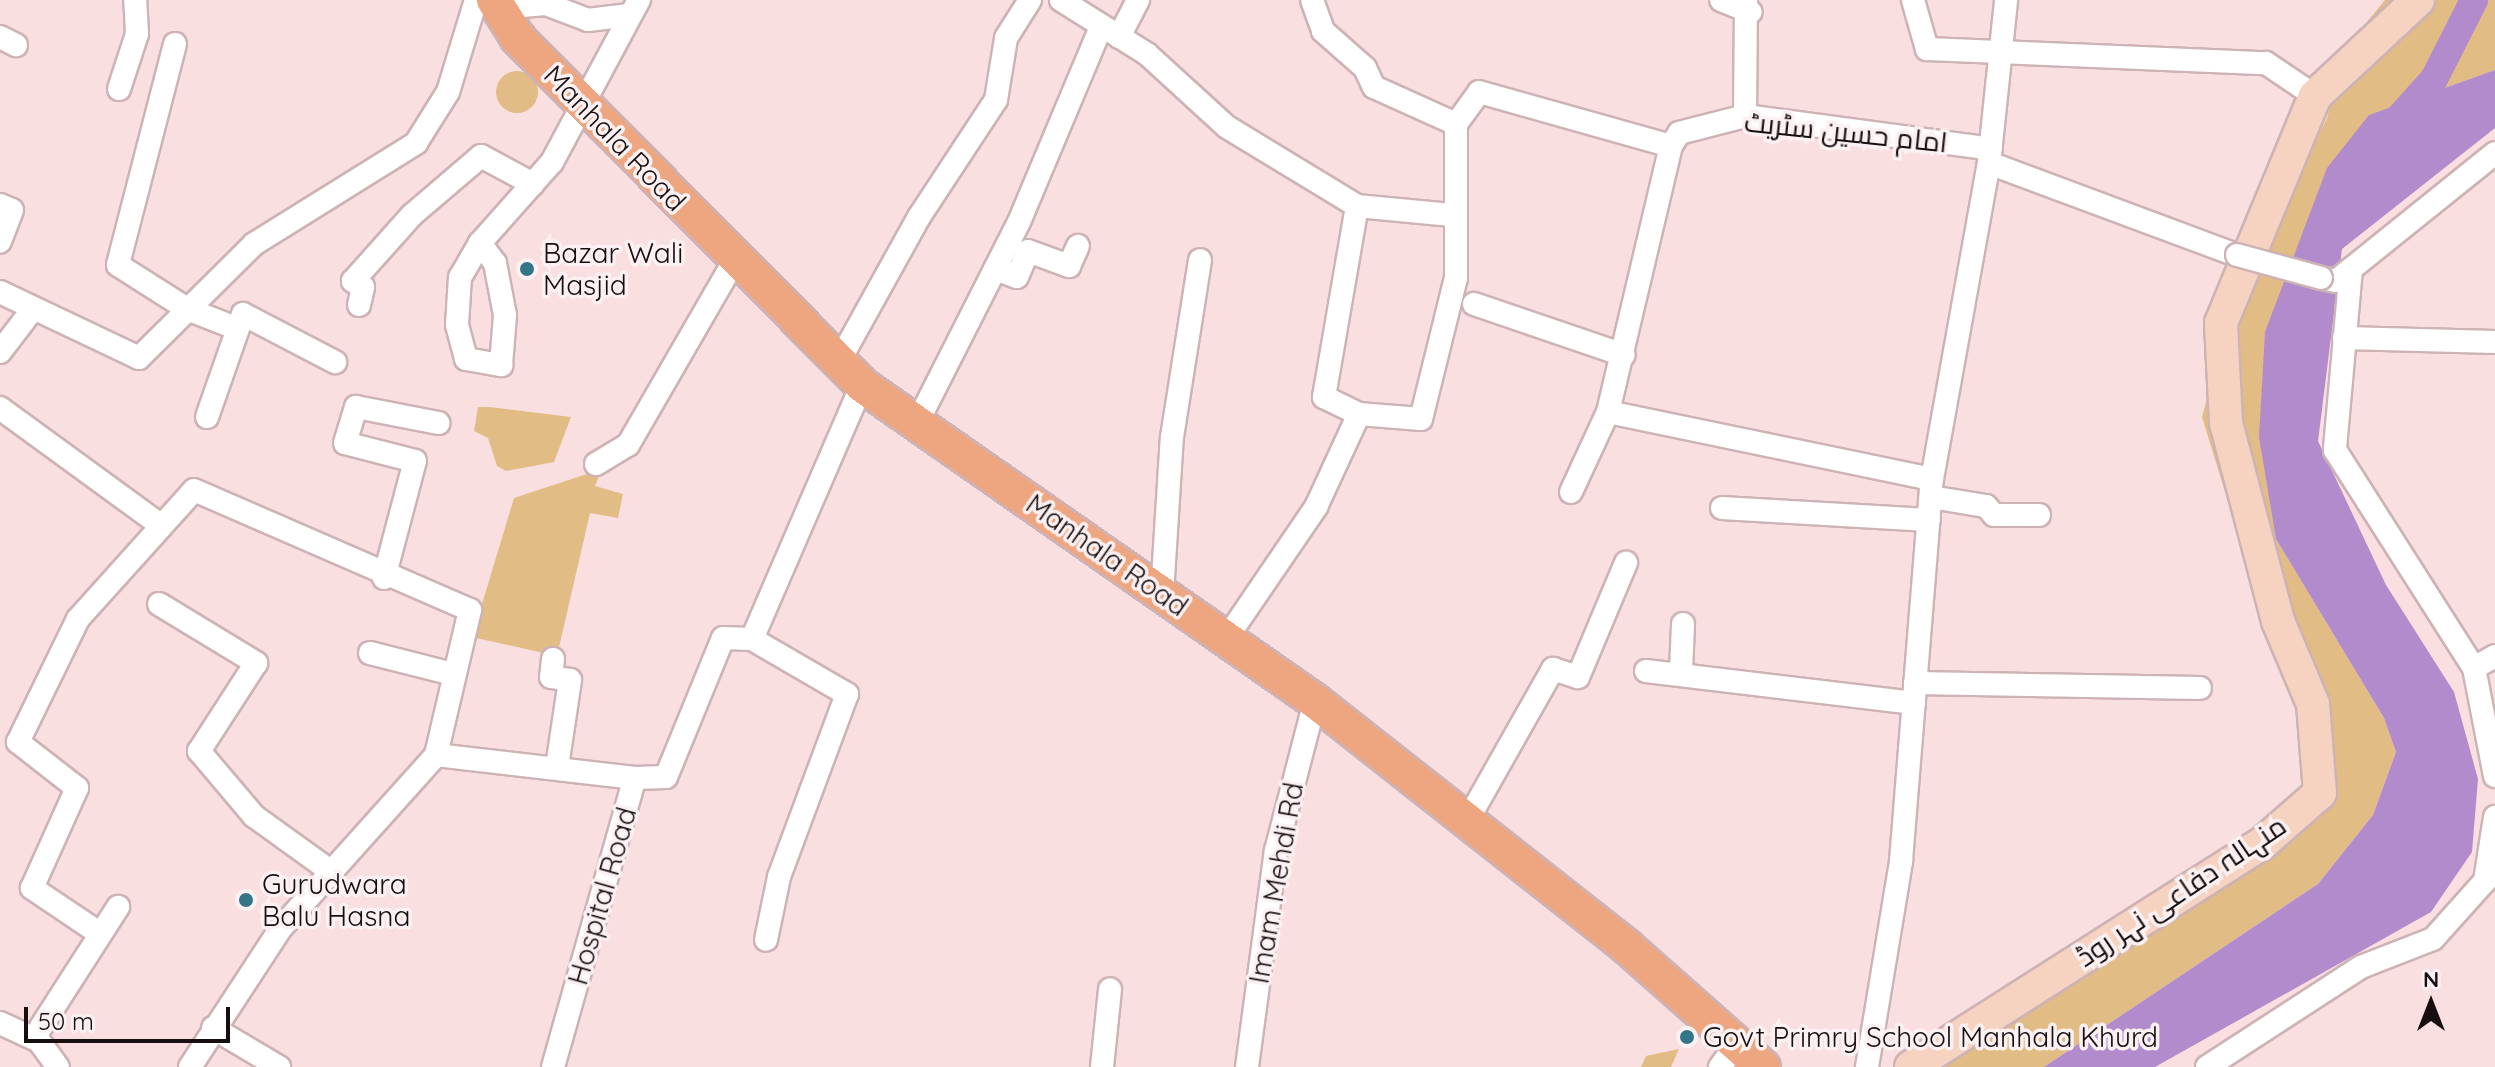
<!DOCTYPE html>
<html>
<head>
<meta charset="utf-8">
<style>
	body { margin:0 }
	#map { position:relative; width:2495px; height:1067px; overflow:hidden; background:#fadfe1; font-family:Quicksand,Cairo,sans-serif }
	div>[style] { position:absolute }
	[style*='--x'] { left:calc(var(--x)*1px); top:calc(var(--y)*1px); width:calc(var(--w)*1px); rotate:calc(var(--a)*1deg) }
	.green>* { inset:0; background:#e2bc85 }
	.round { border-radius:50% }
	.water>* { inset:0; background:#b18bcb }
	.canal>* { height:28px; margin:-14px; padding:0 14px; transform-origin:14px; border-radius:14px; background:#b18bcb }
	.roads { filter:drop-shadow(2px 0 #cdb3b5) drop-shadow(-2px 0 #cdb3b5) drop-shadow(0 2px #cdb3b5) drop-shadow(0 -2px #cdb3b5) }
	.street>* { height:22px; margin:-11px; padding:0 11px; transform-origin:11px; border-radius:11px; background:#fff }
	.secondary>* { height:32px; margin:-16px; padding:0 16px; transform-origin:16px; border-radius:16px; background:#f6d3c0 }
	.primary>* { height:34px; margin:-17px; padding:0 17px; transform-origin:17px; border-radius:17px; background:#eea681 }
	.bridges { filter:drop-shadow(2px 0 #cdb3b5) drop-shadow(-2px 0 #cdb3b5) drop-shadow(0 2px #cdb3b5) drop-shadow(0 -2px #cdb3b5) }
	.street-bridge>* { height:22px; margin:-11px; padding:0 11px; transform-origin:11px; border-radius:11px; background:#fff }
	.dots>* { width:22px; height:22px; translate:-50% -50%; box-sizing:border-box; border:4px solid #fcf1f2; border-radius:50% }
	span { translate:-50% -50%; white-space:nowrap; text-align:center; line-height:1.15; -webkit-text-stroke:7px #fcf1f2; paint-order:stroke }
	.street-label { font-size:28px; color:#170e0f }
	.poi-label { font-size:28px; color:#170e0f }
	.left { translate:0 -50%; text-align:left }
	.north { position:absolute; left:2391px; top:963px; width:80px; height:80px; -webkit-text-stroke:6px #fcf1f2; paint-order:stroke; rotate:0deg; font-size:22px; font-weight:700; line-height:32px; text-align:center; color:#170e0f }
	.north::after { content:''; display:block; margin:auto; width:28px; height:36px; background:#170e0f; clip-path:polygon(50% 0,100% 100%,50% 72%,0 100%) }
	.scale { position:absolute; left:24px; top:1007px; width:206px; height:36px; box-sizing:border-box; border:4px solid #170e0f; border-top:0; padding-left:10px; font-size:24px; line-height:28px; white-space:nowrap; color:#170e0f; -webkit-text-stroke:6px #fcf1f2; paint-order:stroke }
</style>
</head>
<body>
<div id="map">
	<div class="green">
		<i style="clip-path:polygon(2385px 0,2495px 0,2495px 70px,2370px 115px,2276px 539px,2384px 718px,2396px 752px,2373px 815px,2318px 884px,2044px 1067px,1930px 1067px,2332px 795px,2287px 620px,2233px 518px,2202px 417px,2227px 323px,2327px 118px,2345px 49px)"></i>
		<i class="round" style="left:496px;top:71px;width:42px;height:42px"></i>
		<i style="clip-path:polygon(478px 407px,490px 407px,571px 417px,554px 462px,506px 471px,497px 466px,488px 438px,474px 431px)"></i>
		<i style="clip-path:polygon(602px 469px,595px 486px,623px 494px,618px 518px,590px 513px,557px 656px,472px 637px,514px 498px)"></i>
		<i style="clip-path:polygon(1679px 1049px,1671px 1067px,1641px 1067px,1646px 1056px)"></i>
	</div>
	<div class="water">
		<i style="clip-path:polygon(2495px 70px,2495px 128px,2342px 249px,2318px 441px,2386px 585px,2454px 692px,2478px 779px,2472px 852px,2431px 912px,2155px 1067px,2044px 1067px,2318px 884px,2373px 815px,2396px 752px,2384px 718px,2276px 539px,2259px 437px,2265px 332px,2327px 168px,2369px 115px)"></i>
	</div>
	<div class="canal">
		<i style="--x:2389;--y:129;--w:67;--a:-48"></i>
		<i style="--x:2434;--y:79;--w:89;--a:-63.1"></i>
	</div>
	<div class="roads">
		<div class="street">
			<i style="--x:1061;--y:0;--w:102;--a:32.1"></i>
			<i style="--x:1147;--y:54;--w:108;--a:42.4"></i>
			<i style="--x:1227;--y:127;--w:152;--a:31.3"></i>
			<i style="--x:1357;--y:206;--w:95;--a:5.4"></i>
			<i style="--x:1312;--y:0;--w:33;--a:70"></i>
			<i style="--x:1323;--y:31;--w:56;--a:41.4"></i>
			<i style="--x:1365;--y:68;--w:21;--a:65"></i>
			<i style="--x:1374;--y:87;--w:90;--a:24.3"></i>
			<i style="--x:1456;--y:124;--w:39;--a:-54"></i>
			<i style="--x:1479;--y:92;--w:199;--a:15.7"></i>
			<i style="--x:1671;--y:146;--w:15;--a:-58"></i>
			<i style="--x:1679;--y:133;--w:68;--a:-14.4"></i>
			<i style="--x:1745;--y:116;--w:248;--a:7.6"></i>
			<i style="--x:1721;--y:0;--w:32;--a:22"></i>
			<i style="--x:1913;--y:0;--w:51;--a:74.1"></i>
			<i style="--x:1927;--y:49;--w:339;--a:2.4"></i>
			<i style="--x:2266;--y:63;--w:59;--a:34"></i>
			<i style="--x:499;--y:8;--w:47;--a:-4.9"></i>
			<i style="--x:546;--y:4;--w:45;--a:20.9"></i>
			<i style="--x:588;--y:20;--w:41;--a:-7"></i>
			<i style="--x:0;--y:37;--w:18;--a:27"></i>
			<i style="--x:1119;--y:37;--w:42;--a:-62.8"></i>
			<i style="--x:175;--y:44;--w:228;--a:104.5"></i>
			<i style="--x:118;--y:265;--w:82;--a:32.5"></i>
			<i style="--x:187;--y:309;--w:53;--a:21.2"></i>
			<i style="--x:119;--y:89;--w:58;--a:-71.9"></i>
			<i style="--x:137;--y:34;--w:34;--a:-93"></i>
			<i style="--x:1745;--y:116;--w:116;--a:-89.5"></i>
			<i style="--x:1989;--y:163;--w:265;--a:20.4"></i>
			<i style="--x:0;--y:205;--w:13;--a:23"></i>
			<i style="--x:12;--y:210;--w:34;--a:111"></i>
			<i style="--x:1357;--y:206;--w:194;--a:99.8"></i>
			<i style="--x:1324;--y:397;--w:39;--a:26"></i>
			<i style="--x:480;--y:243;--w:39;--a:120"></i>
			<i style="--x:460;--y:277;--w:48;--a:93.6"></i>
			<i style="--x:457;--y:325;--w:35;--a:75"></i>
			<i style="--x:466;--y:359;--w:36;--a:10"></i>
			<i style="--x:501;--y:365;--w:50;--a:-85.4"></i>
			<i style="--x:505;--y:315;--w:53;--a:-100.9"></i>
			<i style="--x:495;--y:263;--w:25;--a:-127"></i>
			<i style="--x:480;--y:243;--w:108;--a:-48.4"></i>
			<i style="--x:552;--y:162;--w:184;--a:-61.8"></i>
			<i style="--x:995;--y:269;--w:23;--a:20"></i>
			<i style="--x:1017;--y:277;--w:28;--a:-67"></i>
			<i style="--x:1028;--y:251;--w:44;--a:20.1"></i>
			<i style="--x:1069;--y:266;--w:22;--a:-66"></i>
			<i style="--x:2351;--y:269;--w:182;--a:95.1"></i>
			<i style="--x:2335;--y:450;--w:259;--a:57.5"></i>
			<i style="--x:2321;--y:278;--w:15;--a:11"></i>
			<i style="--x:2336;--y:281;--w:204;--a:-38.8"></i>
			<i style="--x:0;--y:292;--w:154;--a:25.4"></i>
			<i style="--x:139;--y:358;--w:162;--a:-44.7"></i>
			<i style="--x:254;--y:244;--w:191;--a:-31.9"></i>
			<i style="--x:416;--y:143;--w:60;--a:-57.9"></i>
			<i style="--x:448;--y:92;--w:96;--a:-73.1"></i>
			<i style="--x:1474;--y:304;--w:158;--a:18.8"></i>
			<i style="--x:359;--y:305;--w:18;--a:-77"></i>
			<i style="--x:363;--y:287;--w:12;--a:-149"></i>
			<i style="--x:353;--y:281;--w:89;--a:-48.2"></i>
			<i style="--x:412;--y:215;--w:91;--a:-40.5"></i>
			<i style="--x:481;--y:156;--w:59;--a:28.3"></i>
			<i style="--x:2344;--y:338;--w:151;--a:1.5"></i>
			<i style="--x:0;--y:352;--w:54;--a:-52.5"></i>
			<i style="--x:838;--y:363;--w:167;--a:-61"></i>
			<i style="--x:919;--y:217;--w:140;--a:-56.7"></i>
			<i style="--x:996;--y:100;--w:63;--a:-80.8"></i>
			<i style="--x:1006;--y:38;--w:45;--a:-57.7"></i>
			<i style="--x:0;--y:408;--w:197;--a:36.1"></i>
			<i style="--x:1608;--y:412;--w:331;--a:11.7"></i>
			<i style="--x:207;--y:417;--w:109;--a:-70.7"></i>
			<i style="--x:243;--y:314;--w:104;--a:27.6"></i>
			<i style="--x:917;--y:423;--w:225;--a:-63.1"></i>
			<i style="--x:1019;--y:222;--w:212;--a:-67.2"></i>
			<i style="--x:596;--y:464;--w:37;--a:-31"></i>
			<i style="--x:628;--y:445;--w:214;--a:-60"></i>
			<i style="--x:1571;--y:492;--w:88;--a:-65.2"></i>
			<i style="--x:1608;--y:412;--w:273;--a:-76.7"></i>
			<i style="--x:1931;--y:497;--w:56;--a:9.3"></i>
			<i style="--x:1986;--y:506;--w:12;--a:48"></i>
			<i style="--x:1994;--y:515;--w:45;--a:0"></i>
			<i style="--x:1722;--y:508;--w:207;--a:3.3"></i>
			<i style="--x:384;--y:578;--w:121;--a:-75.2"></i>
			<i style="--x:415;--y:461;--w:72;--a:-165.6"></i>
			<i style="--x:345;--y:443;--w:38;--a:-73"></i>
			<i style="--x:356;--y:407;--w:84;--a:11"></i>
			<i style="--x:1162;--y:594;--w:157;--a:-86.4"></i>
			<i style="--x:1172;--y:437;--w:179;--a:-81"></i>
			<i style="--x:159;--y:604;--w:114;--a:31.3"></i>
			<i style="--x:256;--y:663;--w:105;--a:122.9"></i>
			<i style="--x:199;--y:751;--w:85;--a:49.8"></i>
			<i style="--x:254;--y:816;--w:97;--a:35.8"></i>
			<i style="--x:752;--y:639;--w:110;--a:30.1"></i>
			<i style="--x:847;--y:694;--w:195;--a:110.4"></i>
			<i style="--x:779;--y:877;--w:64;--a:101.7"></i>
			<i style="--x:1226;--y:639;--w:160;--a:-55.7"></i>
			<i style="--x:1316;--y:507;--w:102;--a:-65.2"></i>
			<i style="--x:1359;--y:414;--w:62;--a:4.6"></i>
			<i style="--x:1421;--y:419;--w:145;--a:-76.1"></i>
			<i style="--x:1456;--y:278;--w:154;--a:-90"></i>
			<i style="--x:370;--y:653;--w:86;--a:14.2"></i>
			<i style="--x:2495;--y:656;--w:24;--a:150"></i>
			<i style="--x:2474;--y:668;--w:110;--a:79"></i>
			<i style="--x:553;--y:659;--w:18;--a:96"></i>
			<i style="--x:551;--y:677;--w:19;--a:9"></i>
			<i style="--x:570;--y:680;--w:88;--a:98.5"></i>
			<i style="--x:1646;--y:671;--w:270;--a:6.8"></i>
			<i style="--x:1681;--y:672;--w:48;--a:-87.6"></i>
			<i style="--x:1915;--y:683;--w:285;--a:1"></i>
			<i style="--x:1467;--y:821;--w:175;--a:-60.5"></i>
			<i style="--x:1553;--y:669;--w:26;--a:18"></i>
			<i style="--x:1578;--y:677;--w:124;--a:-67.2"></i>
			<i style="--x:99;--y:933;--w:81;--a:-146.1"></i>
			<i style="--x:32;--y:888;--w:110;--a:-65.8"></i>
			<i style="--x:77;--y:788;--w:75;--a:-142.1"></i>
			<i style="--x:18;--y:742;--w:137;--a:-64"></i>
			<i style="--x:78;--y:619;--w:173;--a:-48"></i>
			<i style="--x:194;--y:490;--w:301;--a:23.5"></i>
			<i style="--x:470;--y:610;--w:149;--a:103.2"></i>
			<i style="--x:0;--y:1023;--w:43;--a:24.8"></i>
			<i style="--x:39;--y:1041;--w:32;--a:54"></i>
			<i style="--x:41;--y:1027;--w:143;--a:-57.3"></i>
			<i style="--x:213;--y:1028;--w:77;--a:30.6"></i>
			<i style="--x:190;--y:1067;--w:166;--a:-56.8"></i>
			<i style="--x:281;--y:928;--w:232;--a:-48.1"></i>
			<i style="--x:436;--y:755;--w:200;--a:6.6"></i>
			<i style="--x:553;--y:1067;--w:300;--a:-74.2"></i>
			<i style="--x:635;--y:778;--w:31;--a:-2"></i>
			<i style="--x:666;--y:777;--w:150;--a:-67.7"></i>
			<i style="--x:723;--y:638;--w:29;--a:2"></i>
			<i style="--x:752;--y:639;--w:277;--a:-66.6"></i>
			<i style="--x:1102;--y:1067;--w:78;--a:-84.1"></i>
			<i style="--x:1247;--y:1067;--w:218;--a:-82.4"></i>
			<i style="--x:1276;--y:851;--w:155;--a:-75.4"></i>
			<i style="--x:1720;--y:1067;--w:29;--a:-54"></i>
			<i style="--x:1867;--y:1067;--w:209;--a:-80.6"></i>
			<i style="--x:1901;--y:861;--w:383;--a:-85.4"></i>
			<i style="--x:1932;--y:479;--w:321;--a:-79.8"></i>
			<i style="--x:1989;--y:163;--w:164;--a:-84"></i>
			<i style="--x:2207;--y:1067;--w:184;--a:-33"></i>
			<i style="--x:2361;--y:967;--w:77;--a:-21.3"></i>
			<i style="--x:2433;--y:939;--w:78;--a:-48.1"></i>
			<i style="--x:2485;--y:881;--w:65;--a:-81.1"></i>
		</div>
		<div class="secondary">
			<i style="--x:1911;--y:1067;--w:419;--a:-32.5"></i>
			<i style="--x:2264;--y:842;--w:74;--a:-41.2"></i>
			<i style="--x:2320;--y:793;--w:89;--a:-94.5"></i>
			<i style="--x:2313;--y:704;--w:90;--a:-112.9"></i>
			<i style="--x:2278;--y:621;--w:205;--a:-104.7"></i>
			<i style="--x:2226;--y:423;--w:100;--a:-92.9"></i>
			<i style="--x:2221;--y:323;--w:246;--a:-67.5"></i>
			<i style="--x:2315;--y:96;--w:141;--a:-43"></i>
		</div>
		<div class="primary">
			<i style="--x:494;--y:0;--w:44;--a:58.1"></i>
			<i style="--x:517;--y:37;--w:490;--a:45.2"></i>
			<i style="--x:862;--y:385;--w:552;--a:34.9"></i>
			<i style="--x:1315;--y:701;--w:395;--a:38.2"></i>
			<i style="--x:1625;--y:945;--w:184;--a:41.5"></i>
		</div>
	</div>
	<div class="bridges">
		<div class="street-bridge">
			<i style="--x:2237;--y:255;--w:87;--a:15.3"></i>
		</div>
	</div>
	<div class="dots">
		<i style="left:527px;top:269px;background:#337687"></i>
		<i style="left:246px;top:900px;background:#337687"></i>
		<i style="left:1687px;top:1037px;background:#337687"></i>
	</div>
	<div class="street-label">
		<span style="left:1846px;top:132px;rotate:6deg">امام حسین سٹریٹ</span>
		<span style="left:615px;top:138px;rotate:46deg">Manhala Road</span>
		<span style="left:1107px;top:555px;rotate:35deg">Manhala Road</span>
		<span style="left:1276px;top:883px;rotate:-80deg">Imam Mehdi Rd</span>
		<span style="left:2181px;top:891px;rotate:-34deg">منہالہ دفاعی نہر روڈ</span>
		<span style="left:602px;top:896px;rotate:-74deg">Hospital Road</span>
	</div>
	<div class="poi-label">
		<span class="left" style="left:543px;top:269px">Bazar Wali<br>Masjid</span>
		<span class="left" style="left:262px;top:900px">Gurudwara<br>Balu Hasna</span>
		<span class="left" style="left:1703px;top:1037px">Govt Primry School Manhala Khurd</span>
	</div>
	<div class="north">N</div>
	<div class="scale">50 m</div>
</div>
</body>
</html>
